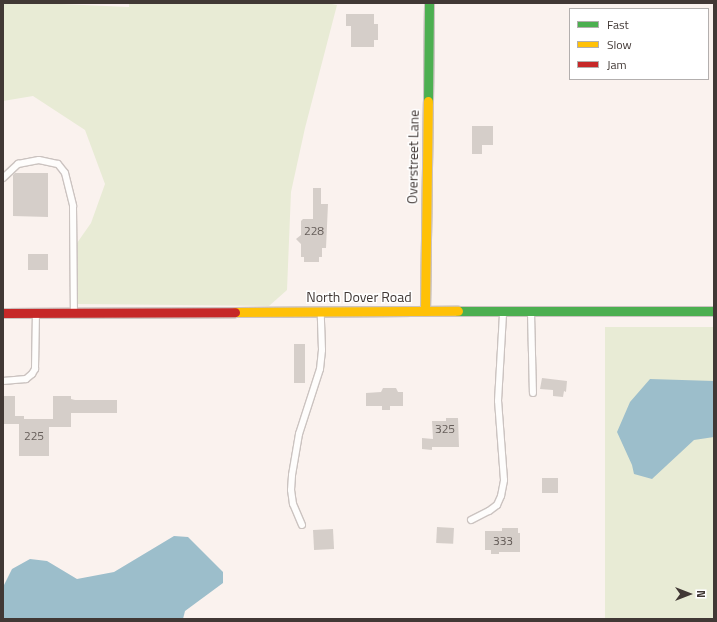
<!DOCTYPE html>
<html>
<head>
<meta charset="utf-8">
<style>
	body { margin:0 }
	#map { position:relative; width:717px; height:622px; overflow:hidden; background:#faf2ee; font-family:"Titillium Web",sans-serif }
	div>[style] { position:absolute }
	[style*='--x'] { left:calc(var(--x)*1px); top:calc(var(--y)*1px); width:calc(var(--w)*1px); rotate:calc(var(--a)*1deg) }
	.green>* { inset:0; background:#e8ebd5; transform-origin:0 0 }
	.water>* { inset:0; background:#9cbecb }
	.building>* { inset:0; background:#d5cec9; transform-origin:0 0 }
	.roads { filter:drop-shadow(1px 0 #cbc3c0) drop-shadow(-1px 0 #cbc3c0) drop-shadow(0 1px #cbc3c0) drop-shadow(0 -1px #cbc3c0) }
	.lane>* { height:6px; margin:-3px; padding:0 3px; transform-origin:3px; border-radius:3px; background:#fefdfc }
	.fast>* { height:9px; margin:-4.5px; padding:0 4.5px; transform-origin:4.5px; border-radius:4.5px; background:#4caf50 }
	.slow>* { height:9px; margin:-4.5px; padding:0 4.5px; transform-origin:4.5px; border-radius:4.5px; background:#ffc107 }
	.jam>* { height:9px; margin:-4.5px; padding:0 4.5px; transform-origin:4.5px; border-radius:4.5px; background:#c62828 }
	span { translate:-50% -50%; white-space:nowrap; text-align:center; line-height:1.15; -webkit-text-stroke:3px #fff; paint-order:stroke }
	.number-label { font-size:12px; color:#665e5a }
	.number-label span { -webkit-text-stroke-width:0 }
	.street-label { font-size:14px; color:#413835 }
	.frame { position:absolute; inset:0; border:4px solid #413835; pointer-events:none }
	.legend { position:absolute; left:569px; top:8px; width:140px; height:72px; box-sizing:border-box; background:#fff; border:1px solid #b3afae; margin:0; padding:5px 7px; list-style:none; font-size:12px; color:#413835 }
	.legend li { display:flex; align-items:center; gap:8px; height:20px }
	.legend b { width:20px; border:1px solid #b3afae }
	.north { position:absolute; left:669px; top:574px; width:40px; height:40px; -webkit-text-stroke:3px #fff; paint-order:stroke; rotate:90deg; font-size:11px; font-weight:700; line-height:16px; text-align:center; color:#413835 }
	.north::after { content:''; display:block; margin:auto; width:14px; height:18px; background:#413835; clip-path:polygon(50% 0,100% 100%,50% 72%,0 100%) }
</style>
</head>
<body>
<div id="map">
	<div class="green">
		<i style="clip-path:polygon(38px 3px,129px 7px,129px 3px,327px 3px,337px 5px,305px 128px,291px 192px,287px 290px,269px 306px,76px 304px,77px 243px,91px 223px,105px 184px,85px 130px,33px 96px,3px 101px,3px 4px)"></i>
		<i style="left:605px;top:327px;width:109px;height:292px"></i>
	</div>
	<div class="water">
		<i style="clip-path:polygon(650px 379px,714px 381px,714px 437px,694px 440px,652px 479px,634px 474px,632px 465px,617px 432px,630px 402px)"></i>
		<i style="clip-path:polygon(174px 536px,188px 537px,223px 572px,223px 583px,185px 611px,183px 619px,3px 619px,3px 587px,12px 569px,30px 559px,47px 561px,77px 579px,114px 572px)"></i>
	</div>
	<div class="building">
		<i style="clip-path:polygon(346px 14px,374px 14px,374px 24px,378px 24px,378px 40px,374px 40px,374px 47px,351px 47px,351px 26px,346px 26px)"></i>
		<i style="clip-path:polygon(472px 126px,493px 126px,493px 145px,482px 145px,482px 154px,472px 154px)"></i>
		<i style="clip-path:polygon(15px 173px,48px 173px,48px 217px,13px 216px,13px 175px)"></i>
		<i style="clip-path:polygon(313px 188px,321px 188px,321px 204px,328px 204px,326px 248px,322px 248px,322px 257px,319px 257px,319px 262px,304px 262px,304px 257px,301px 257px,301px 244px,296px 239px,301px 235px,301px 221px,303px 219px,313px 219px)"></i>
		<i style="left:28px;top:254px;width:20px;height:16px"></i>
		<i style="left:294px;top:344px;width:11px;height:39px"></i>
		<i style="clip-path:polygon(542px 378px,567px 381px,566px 392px,564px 391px,563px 397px,553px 396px,553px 390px,540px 389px)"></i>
		<i style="clip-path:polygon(383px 388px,396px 388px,398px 392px,403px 392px,403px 406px,390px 406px,390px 410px,382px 410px,382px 406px,366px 406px,366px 393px,381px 392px)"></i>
		<i style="clip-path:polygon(3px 396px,15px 396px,15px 416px,24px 416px,24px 419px,53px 419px,53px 396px,71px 396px,71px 399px,75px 400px,117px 400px,117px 413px,71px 413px,71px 427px,49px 427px,49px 456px,19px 456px,19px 424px,3px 424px)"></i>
		<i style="clip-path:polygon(446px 418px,458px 418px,459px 447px,432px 447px,432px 450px,422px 449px,422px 438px,433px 439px,432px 421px,446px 421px)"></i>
		<i style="left:542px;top:478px;width:16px;height:15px"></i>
		<i style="left:437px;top:527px;width:17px;height:16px;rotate:3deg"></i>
		<i style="clip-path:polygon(502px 528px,518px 528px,518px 533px,520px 533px,520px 552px,499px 552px,499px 554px,491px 554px,491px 550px,485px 550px,485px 531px,502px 531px)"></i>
		<i style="left:333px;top:529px;width:20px;height:20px;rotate:87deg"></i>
	</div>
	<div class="roads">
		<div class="lane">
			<i style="--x:3;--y:178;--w:21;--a:-43"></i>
			<i style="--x:18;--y:164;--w:21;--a:-11"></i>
			<i style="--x:39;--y:160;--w:19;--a:12"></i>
			<i style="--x:58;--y:164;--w:11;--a:52"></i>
			<i style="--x:65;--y:173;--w:34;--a:76"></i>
			<i style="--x:73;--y:206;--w:106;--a:89.5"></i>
			<i style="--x:531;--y:313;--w:80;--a:88.6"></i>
			<i style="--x:3;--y:381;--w:23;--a:-5"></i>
			<i style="--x:26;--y:379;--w:8;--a:-40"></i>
			<i style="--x:32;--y:374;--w:6;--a:-59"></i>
			<i style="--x:35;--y:369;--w:55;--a:-89"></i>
			<i style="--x:471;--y:520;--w:20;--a:-27"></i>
			<i style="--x:489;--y:511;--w:10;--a:-37"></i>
			<i style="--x:497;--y:505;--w:10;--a:-66"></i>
			<i style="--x:501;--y:496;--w:16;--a:-79"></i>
			<i style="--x:504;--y:480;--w:79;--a:-94.3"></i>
			<i style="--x:498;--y:401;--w:88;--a:-86.7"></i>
			<i style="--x:302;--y:525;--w:23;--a:-113"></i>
			<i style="--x:293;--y:504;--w:14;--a:-98"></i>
			<i style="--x:291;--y:490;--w:15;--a:-86"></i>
			<i style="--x:292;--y:475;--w:42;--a:-80.3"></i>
			<i style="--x:299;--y:434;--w:68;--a:-72.1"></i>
			<i style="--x:320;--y:369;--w:19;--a:-84"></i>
			<i style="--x:322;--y:350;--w:38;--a:-92"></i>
		</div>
		<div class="fast">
			<i style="--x:428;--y:101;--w:98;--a:-89.4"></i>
			<i style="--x:458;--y:311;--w:256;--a:0"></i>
		</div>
		<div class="slow">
			<i style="--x:425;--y:311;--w:210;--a:-89.2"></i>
			<i style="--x:235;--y:312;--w:223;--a:-0.3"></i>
		</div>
		<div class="jam">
			<i style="--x:3;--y:313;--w:232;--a:-0.2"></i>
		</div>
	</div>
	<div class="number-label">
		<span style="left:314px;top:231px">228</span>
		<span style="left:445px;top:429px">325</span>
		<span style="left:34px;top:436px">225</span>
		<span style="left:503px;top:541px">333</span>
	</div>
	<div class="street-label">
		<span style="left:413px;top:157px;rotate:-89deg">Overstreet Lane</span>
		<span style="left:359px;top:297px">North Dover Road</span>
	</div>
	<div class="frame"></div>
	<ul class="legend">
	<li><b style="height:5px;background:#4caf50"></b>Fast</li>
	<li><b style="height:5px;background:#ffc107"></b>Slow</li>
	<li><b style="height:5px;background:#c62828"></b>Jam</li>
	</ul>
	<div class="north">N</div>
</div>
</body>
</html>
